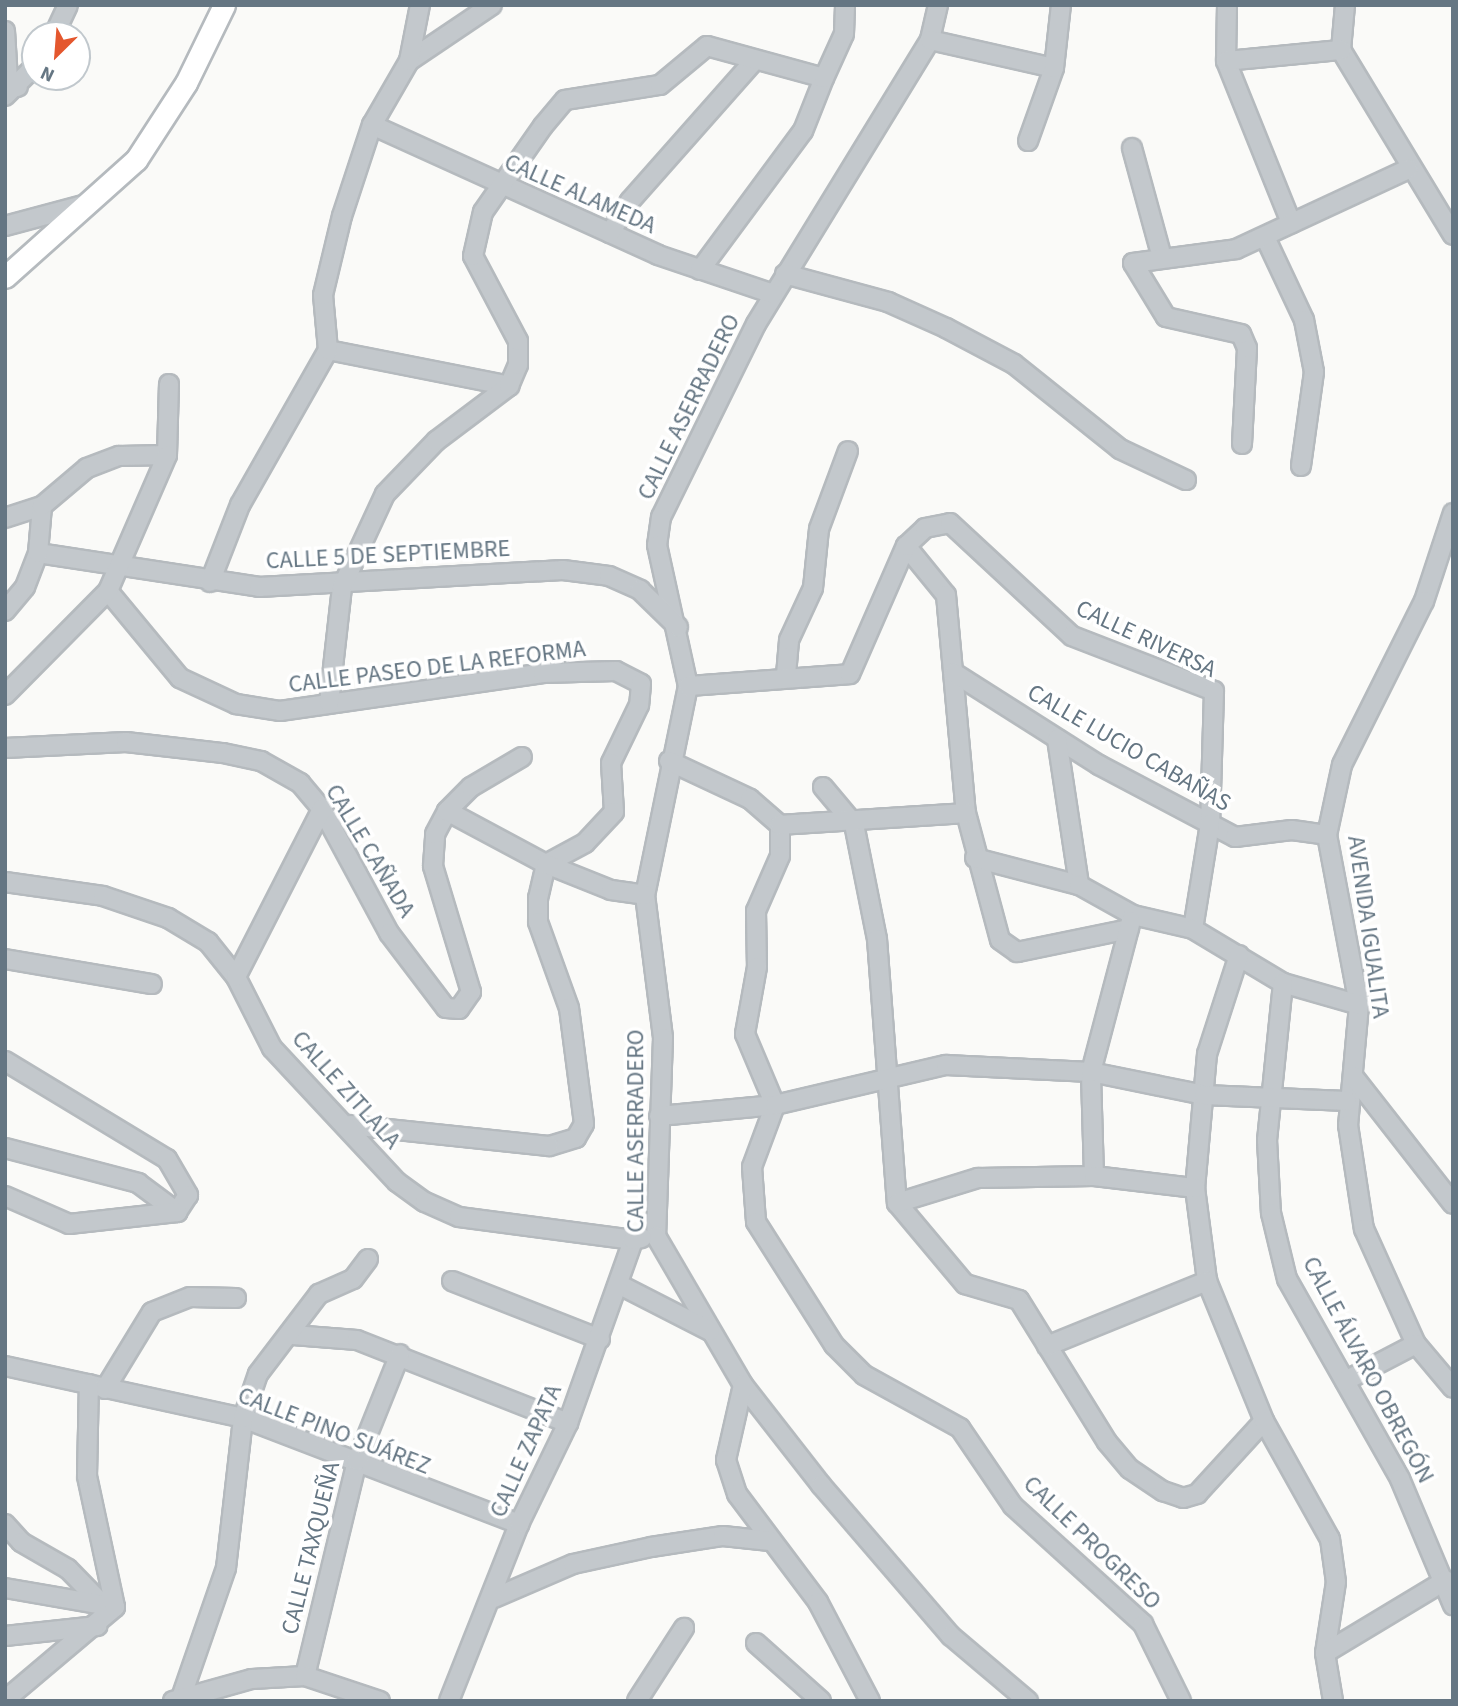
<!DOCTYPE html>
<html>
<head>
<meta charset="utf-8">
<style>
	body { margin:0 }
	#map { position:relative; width:1458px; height:1706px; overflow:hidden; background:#fafaf8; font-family:"Source Sans 3",sans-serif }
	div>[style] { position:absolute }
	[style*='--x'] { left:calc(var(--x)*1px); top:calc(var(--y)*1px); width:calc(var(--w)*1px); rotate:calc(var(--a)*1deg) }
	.roads { filter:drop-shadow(2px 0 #b5babe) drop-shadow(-2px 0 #b5babe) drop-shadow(0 2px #b5babe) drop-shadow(0 -2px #b5babe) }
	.minor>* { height:18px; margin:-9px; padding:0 9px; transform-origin:9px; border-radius:9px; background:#c3c8cc }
	.major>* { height:21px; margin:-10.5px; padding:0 10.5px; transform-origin:10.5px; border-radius:10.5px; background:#fff }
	span { translate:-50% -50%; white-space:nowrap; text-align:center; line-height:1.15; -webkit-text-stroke:7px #fff; paint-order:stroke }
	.street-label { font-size:24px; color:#657683 }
	.frame { position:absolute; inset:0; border:7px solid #657683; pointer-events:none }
	.north { position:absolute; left:21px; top:21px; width:70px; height:70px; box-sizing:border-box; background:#fff; border:2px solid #c1c8cd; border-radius:50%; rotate:205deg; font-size:19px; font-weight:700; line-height:28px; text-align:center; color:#657683 }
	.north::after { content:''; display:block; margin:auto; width:24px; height:32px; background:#e4572e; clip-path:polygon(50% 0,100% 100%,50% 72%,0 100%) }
</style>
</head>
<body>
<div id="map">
	<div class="roads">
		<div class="minor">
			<i style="--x:938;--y:5;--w:36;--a:103"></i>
			<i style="--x:930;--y:40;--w:333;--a:121.5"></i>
			<i style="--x:756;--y:324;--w:215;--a:116.2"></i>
			<i style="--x:661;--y:517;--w:28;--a:98"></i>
			<i style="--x:657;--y:545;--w:144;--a:77.6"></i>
			<i style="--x:688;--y:686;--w:213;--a:101.6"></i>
			<i style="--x:645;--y:895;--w:144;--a:82.8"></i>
			<i style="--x:663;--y:1038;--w:198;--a:92"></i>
			<i style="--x:656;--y:1236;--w:173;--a:59.7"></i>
			<i style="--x:743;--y:1385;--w:127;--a:52"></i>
			<i style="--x:821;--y:1485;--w:199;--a:49.3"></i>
			<i style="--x:951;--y:1636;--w:101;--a:40.2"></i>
			<i style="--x:1227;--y:5;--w:56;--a:91"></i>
			<i style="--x:1226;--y:61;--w:175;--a:68.1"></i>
			<i style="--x:1345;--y:5;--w:45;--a:95.1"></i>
			<i style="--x:1341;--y:50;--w:216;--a:58.8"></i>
			<i style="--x:5;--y:31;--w:49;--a:86.5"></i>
			<i style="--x:8;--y:80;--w:12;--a:35"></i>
			<i style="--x:54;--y:35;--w:33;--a:-65"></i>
			<i style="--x:930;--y:40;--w:127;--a:12.7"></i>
			<i style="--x:409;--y:61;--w:100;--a:-34"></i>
			<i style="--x:1226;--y:61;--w:116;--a:-5.5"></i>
			<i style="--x:5;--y:96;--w:42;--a:-45"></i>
			<i style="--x:372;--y:125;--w:314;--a:24.4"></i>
			<i style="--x:658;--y:255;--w:121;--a:18.7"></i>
			<i style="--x:1028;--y:141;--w:77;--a:-70.4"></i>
			<i style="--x:1054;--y:68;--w:63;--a:-83.7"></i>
			<i style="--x:1132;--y:148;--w:114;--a:74.7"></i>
			<i style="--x:5;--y:226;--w:85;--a:-15"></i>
			<i style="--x:610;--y:233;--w:38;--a:-58"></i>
			<i style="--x:630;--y:201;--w:187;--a:-48.5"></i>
			<i style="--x:1265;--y:237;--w:92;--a:64.8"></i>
			<i style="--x:1304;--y:320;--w:53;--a:79.1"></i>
			<i style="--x:1314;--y:372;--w:95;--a:97.9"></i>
			<i style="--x:700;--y:270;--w:173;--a:-53.5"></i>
			<i style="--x:803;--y:131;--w:57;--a:-68.4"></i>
			<i style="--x:785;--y:274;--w:107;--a:15.2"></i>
			<i style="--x:888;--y:302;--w:64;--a:24.1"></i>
			<i style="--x:946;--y:328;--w:77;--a:27.9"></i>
			<i style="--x:1014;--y:364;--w:136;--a:38.7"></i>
			<i style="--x:1120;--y:449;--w:73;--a:25.2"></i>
			<i style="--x:328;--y:350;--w:185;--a:11.2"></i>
			<i style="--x:1242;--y:444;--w:96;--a:-87"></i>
			<i style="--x:1247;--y:348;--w:15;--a:-113"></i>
			<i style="--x:1241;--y:334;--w:77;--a:-167.2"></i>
			<i style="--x:1166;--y:317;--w:63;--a:-121.4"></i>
			<i style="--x:1133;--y:263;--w:104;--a:-7.7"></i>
			<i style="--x:1236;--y:249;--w:190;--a:-24.9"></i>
			<i style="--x:1453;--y:513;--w:93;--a:108.2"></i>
			<i style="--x:1424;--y:601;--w:183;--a:116.6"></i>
			<i style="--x:1342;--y:765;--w:72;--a:102.1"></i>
			<i style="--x:1327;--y:835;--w:173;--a:79.3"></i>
			<i style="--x:1359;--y:1005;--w:121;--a:95.2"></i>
			<i style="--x:1348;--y:1125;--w:105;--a:81.3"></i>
			<i style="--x:1364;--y:1229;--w:126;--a:65.7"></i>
			<i style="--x:1416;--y:1344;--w:57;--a:49.9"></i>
			<i style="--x:5;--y:518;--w:39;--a:-18"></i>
			<i style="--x:906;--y:546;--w:63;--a:50.8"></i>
			<i style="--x:946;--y:595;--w:219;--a:84.8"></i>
			<i style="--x:966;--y:813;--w:131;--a:75"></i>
			<i style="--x:1000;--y:940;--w:21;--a:35"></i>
			<i style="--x:1017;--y:952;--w:114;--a:-11.6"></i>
			<i style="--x:38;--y:553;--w:224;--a:8.7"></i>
			<i style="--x:259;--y:587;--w:304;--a:-3.2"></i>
			<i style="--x:563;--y:570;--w:46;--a:7.4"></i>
			<i style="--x:609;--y:576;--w:34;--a:24"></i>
			<i style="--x:640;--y:590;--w:53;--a:44.2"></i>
			<i style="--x:210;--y:582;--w:83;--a:-68.7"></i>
			<i style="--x:240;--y:505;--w:178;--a:-60.4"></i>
			<i style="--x:328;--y:350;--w:55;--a:-95.2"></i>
			<i style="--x:323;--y:295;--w:81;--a:-76.5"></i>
			<i style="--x:342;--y:216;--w:96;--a:-71.8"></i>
			<i style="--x:372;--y:125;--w:74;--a:-60"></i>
			<i style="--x:409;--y:61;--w:57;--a:-78.9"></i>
			<i style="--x:108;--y:591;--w:113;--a:50.4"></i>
			<i style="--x:180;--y:678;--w:62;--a:24.9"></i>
			<i style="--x:236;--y:704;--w:45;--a:9"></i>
			<i style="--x:280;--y:711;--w:266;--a:-8.2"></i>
			<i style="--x:543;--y:673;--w:73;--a:-1.6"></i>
			<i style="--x:616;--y:671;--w:28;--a:27"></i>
			<i style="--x:641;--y:684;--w:21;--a:95"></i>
			<i style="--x:639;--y:705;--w:64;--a:115.8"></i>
			<i style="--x:611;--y:763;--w:49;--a:86.5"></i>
			<i style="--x:614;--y:812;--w:42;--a:133.1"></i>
			<i style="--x:585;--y:843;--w:44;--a:151.7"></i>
			<i style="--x:546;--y:864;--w:35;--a:103"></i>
			<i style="--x:538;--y:898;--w:24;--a:90"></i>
			<i style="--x:538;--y:922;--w:91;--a:70.2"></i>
			<i style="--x:569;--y:1008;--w:117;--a:82.6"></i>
			<i style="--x:584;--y:1124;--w:16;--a:120"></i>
			<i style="--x:576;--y:1138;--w:28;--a:163"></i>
			<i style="--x:549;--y:1146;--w:201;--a:-174"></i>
			<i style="--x:5;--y:611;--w:31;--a:-50"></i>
			<i style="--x:25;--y:587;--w:36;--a:-69"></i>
			<i style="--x:38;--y:553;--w:47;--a:-85.1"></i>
			<i style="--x:42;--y:506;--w:59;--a:-40.2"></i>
			<i style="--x:87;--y:468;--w:34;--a:-21"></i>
			<i style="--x:119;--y:456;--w:48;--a:-1.2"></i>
			<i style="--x:167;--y:455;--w:71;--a:-88.4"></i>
			<i style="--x:954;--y:673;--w:172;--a:32.4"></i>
			<i style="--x:1099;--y:765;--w:154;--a:27.9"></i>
			<i style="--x:1235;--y:837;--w:57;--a:-7"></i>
			<i style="--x:1292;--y:830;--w:35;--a:8"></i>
			<i style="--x:786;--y:675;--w:35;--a:-85"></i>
			<i style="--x:789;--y:640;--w:57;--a:-65.2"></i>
			<i style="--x:813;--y:588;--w:59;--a:-84.2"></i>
			<i style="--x:819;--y:529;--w:83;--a:-69.6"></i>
			<i style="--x:688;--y:686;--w:162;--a:-4.2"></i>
			<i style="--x:850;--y:674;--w:140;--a:-66.4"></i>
			<i style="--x:906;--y:546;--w:26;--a:-43"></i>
			<i style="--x:925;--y:528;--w:25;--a:-11"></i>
			<i style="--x:950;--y:523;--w:166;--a:42.8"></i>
			<i style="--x:1072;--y:636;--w:152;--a:21.2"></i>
			<i style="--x:1214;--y:691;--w:133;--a:91.7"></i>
			<i style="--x:1210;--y:824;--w:106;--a:99.2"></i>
			<i style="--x:5;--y:695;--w:146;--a:-45.3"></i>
			<i style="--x:108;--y:591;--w:148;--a:-66.5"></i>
			<i style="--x:329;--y:703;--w:117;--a:-83.6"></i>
			<i style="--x:342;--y:587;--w:102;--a:-65.2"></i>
			<i style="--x:385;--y:494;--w:74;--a:-46.1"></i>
			<i style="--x:436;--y:441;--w:91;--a:-37"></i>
			<i style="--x:509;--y:386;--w:23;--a:-67"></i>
			<i style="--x:518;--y:365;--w:24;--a:-90"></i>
			<i style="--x:518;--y:341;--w:96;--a:-117.9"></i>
			<i style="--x:473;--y:256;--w:45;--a:-77.2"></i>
			<i style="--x:483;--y:212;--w:105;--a:-55.1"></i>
			<i style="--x:543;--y:126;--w:34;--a:-50"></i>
			<i style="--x:565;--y:100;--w:96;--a:-9"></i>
			<i style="--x:660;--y:85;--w:61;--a:-39.7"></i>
			<i style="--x:707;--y:46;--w:121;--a:15.3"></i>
			<i style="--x:824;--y:78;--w:48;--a:-65.6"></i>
			<i style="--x:844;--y:34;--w:29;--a:-88"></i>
			<i style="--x:1057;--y:739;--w:148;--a:81.4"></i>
			<i style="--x:5;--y:748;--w:121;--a:-2.8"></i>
			<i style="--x:126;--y:742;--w:98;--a:6.5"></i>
			<i style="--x:223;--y:753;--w:39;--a:12"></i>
			<i style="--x:261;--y:761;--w:45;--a:29.4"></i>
			<i style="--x:300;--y:783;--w:34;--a:50"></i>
			<i style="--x:322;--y:809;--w:141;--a:61.6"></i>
			<i style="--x:389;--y:933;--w:94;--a:52.8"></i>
			<i style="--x:446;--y:1008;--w:13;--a:4"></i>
			<i style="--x:459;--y:1009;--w:21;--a:-55"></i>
			<i style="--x:471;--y:992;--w:132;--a:-106.8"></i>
			<i style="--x:433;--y:866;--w:32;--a:-86"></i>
			<i style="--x:435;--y:834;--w:26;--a:-62"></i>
			<i style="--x:447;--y:811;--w:34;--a:-45"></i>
			<i style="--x:471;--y:787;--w:59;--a:-30.5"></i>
			<i style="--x:669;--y:761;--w:89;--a:25.1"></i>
			<i style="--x:750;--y:799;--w:40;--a:41"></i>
			<i style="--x:780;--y:825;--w:31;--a:90"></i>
			<i style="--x:780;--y:856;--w:60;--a:113.6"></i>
			<i style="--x:756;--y:911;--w:56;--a:89"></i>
			<i style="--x:757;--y:967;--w:68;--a:100.2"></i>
			<i style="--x:745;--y:1034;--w:77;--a:67.1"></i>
			<i style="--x:775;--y:1105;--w:66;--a:110.4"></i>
			<i style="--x:752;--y:1167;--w:55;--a:85.8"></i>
			<i style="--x:756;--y:1222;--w:146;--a:57.6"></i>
			<i style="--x:834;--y:1345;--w:42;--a:45"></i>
			<i style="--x:864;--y:1375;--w:110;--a:28.9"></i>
			<i style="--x:960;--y:1428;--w:94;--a:55.8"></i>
			<i style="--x:1013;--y:1506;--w:176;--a:42.2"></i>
			<i style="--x:1143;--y:1624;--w:86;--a:63.7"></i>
			<i style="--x:823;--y:787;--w:48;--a:50"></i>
			<i style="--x:854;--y:824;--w:117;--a:78.7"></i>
			<i style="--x:877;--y:939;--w:265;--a:85.7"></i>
			<i style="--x:897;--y:1203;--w:106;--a:50"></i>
			<i style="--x:965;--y:1284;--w:56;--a:16.5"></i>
			<i style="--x:1019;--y:1300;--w:167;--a:58.2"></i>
			<i style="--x:1107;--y:1442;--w:35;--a:50"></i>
			<i style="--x:1130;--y:1469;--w:40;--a:34"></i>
			<i style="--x:1163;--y:1491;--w:21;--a:19"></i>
			<i style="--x:1183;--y:1498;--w:15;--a:-16"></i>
			<i style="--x:1197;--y:1494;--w:99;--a:-47.5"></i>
			<i style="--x:447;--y:811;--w:112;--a:28.2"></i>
			<i style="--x:546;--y:864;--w:70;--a:21.8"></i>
			<i style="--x:611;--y:890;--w:34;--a:8"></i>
			<i style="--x:780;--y:825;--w:186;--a:-3.7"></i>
			<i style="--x:975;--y:858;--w:107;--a:14.6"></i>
			<i style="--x:1079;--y:885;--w:62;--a:29.1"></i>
			<i style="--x:1133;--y:915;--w:62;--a:13.1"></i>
			<i style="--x:1193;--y:929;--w:105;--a:31"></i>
			<i style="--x:1283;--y:983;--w:79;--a:16.1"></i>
			<i style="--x:5;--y:882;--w:99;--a:8.1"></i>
			<i style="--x:103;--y:896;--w:69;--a:18.7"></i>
			<i style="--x:168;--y:918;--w:47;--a:31"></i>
			<i style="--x:208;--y:942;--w:45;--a:51.3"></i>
			<i style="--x:236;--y:977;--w:80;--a:63.1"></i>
			<i style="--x:272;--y:1048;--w:183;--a:47"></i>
			<i style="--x:397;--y:1182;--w:34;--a:36"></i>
			<i style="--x:425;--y:1202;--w:37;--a:24"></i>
			<i style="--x:459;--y:1217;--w:176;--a:7.5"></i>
			<i style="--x:1239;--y:955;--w:104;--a:107.9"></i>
			<i style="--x:1207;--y:1054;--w:135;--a:95.1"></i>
			<i style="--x:1195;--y:1188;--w:94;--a:82.6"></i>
			<i style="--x:1207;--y:1281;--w:151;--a:67.8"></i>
			<i style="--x:1264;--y:1421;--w:135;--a:60.8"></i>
			<i style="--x:1330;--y:1539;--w:43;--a:82.1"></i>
			<i style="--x:1336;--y:1582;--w:72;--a:98.8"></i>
			<i style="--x:1325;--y:1653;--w:49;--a:80.5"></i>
			<i style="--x:5;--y:959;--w:149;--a:9.7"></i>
			<i style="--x:236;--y:977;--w:189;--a:-62.9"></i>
			<i style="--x:1283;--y:983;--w:158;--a:95.8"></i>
			<i style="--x:1267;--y:1140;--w:73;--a:86.9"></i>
			<i style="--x:1271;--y:1213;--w:68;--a:76.4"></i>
			<i style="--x:1287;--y:1279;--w:230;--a:60.5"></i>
			<i style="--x:1400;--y:1479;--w:137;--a:67.2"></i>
			<i style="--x:5;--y:1061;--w:189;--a:31.2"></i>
			<i style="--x:167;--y:1159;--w:42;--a:59.7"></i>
			<i style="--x:188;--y:1195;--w:20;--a:123"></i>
			<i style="--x:1353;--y:1076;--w:162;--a:52"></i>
			<i style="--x:659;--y:1116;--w:117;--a:-5.4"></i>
			<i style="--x:775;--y:1105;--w:176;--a:-13.2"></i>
			<i style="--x:946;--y:1065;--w:145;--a:2.8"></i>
			<i style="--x:1091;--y:1072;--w:115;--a:11.5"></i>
			<i style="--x:1204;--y:1095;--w:143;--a:2.4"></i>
			<i style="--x:5;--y:1148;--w:138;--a:14.7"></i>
			<i style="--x:138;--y:1183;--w:49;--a:36.6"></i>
			<i style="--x:1094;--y:1176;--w:104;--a:-91.7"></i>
			<i style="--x:1091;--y:1072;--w:156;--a:-75.2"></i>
			<i style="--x:5;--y:1196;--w:70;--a:23.6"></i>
			<i style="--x:69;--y:1224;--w:109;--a:-6.3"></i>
			<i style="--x:897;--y:1203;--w:85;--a:-17.2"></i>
			<i style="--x:978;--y:1178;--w:116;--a:-1"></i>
			<i style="--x:1094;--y:1176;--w:102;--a:6.8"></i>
			<i style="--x:452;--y:1281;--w:159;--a:21.4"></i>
			<i style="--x:620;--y:1285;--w:101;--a:27.1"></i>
			<i style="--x:293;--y:1335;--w:64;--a:4.5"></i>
			<i style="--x:357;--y:1340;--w:227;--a:21.5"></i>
			<i style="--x:1047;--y:1346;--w:173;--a:-22.1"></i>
			<i style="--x:5;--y:1366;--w:244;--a:12.3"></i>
			<i style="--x:243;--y:1418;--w:296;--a:21"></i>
			<i style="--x:1345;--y:1381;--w:80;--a:-27.5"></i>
			<i style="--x:743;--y:1385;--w:77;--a:102.8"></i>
			<i style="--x:726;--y:1460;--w:36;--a:72"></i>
			<i style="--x:737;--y:1494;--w:135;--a:53.1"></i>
			<i style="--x:818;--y:1602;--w:112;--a:62.3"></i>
			<i style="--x:105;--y:1389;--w:90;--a:-58.6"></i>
			<i style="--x:152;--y:1312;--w:41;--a:-21.5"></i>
			<i style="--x:190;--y:1297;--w:46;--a:1.2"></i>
			<i style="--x:5;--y:1524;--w:24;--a:48"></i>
			<i style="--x:21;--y:1542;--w:54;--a:29.9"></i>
			<i style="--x:68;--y:1569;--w:50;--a:45.8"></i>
			<i style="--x:103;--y:1605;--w:12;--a:9"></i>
			<i style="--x:5;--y:1588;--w:99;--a:9.8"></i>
			<i style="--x:494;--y:1598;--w:86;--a:-23.3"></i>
			<i style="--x:573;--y:1564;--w:80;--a:-12.3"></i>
			<i style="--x:651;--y:1547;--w:73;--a:-8.7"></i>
			<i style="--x:723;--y:1536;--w:47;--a:6.1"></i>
			<i style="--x:5;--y:1636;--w:93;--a:-6.2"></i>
			<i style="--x:756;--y:1643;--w:87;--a:41.7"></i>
			<i style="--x:1325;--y:1653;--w:141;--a:-31.1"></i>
			<i style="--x:305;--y:1676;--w:221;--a:-76.4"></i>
			<i style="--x:357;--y:1461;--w:115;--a:-68.1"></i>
			<i style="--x:181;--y:1698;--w:138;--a:-70.9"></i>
			<i style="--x:226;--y:1568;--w:151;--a:-83.5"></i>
			<i style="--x:243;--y:1418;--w:46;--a:-71.2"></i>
			<i style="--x:258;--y:1374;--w:101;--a:-52.7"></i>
			<i style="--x:319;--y:1294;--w:37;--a:-24"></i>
			<i style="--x:353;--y:1279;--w:25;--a:-53"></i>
			<i style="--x:5;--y:1700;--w:144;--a:-40.2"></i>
			<i style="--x:115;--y:1607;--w:134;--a:-102.1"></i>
			<i style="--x:87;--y:1476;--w:92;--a:-88.8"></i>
			<i style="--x:173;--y:1701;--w:82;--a:-15.6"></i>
			<i style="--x:252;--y:1679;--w:53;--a:-3.2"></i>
			<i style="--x:305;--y:1676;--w:79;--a:18.4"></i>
			<i style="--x:449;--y:1701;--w:190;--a:-68.4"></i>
			<i style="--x:519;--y:1524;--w:112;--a:-64.1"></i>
			<i style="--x:568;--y:1423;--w:194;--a:-70.4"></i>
			<i style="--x:633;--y:1240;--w:9;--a:-13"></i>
			<i style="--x:637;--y:1701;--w:87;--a:-57.2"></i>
		</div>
		<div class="major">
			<i style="--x:5;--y:277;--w:176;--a:-41.8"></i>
			<i style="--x:136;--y:160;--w:92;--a:-57"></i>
			<i style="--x:186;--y:83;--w:87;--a:-64"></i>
		</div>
	</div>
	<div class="street-label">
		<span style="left:580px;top:194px;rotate:24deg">CALLE ALAMEDA</span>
		<span style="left:689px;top:407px;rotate:-64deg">CALLE ASERRADERO</span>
		<span style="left:388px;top:555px;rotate:-3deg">CALLE 5 DE SEPTIEMBRE</span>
		<span style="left:1146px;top:639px;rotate:25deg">CALLE RIVERSA</span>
		<span style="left:437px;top:667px;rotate:-7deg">CALLE PASEO DE LA REFORMA</span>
		<span style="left:1129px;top:748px;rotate:30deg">CALLE LUCIO CABAÑAS</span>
		<span style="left:370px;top:851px;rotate:59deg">CALLE CAÑADA</span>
		<span style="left:1368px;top:927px;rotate:82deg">AVENIDA IGUALITA</span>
		<span style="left:346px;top:1090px;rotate:48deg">CALLE ZITLALA</span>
		<span style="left:636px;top:1131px;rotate:-90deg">CALLE ASERRADERO</span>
		<span style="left:1368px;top:1370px;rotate:62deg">CALLE ÁLVARO OBREGÓN</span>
		<span style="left:334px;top:1431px;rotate:21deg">CALLE PINO SUÁREZ</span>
		<span style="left:526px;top:1451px;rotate:-66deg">CALLE ZAPATA</span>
		<span style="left:1092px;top:1543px;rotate:44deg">CALLE PROGRESO</span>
		<span style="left:311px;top:1548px;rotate:-76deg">CALLE TAXQUEÑA</span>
	</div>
	<div class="frame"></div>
	<div class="north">N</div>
</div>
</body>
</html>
